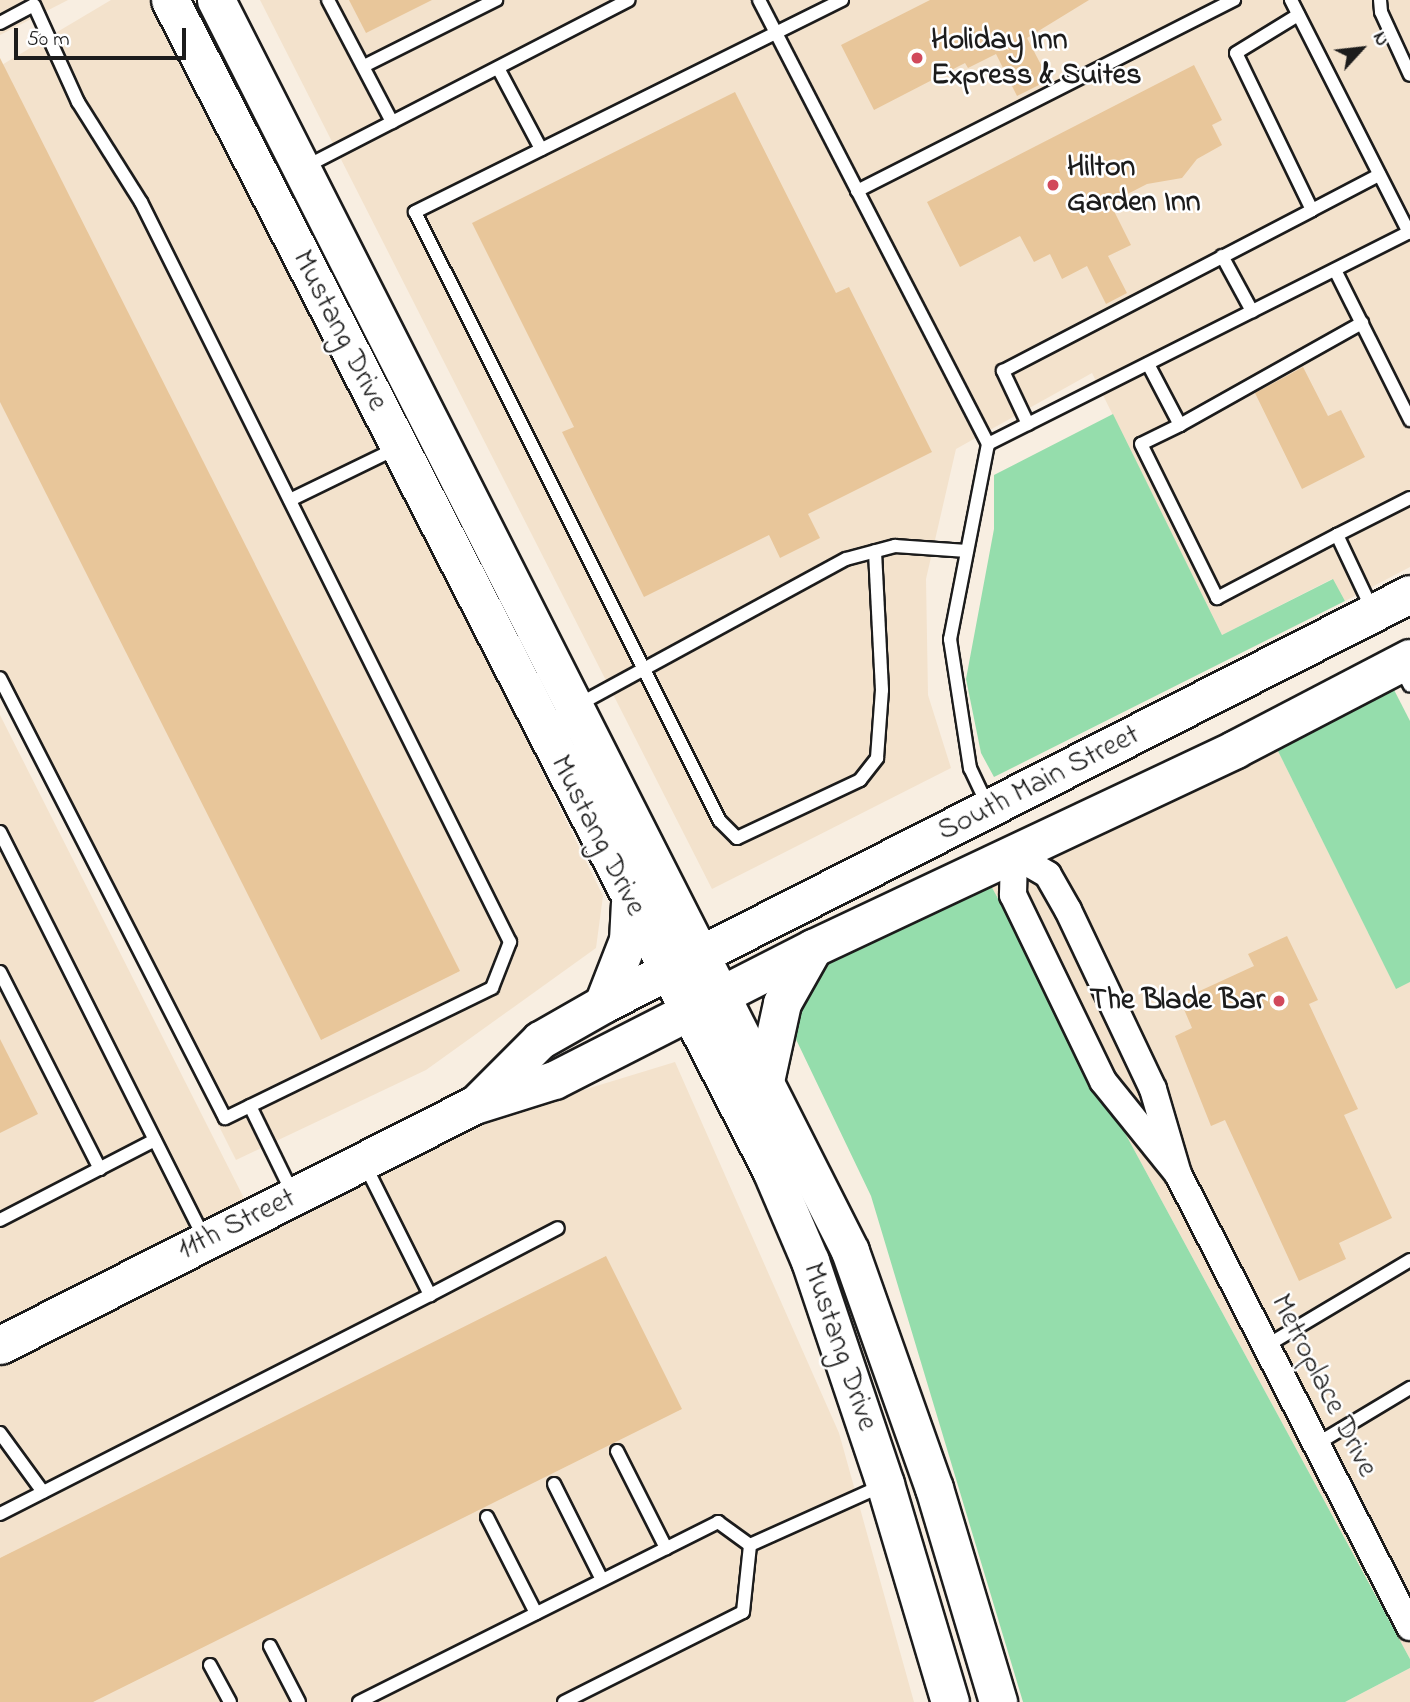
<!DOCTYPE html>
<html>
<head>
<meta charset="utf-8">
<style>
	body { margin:0 }
	#map { position:relative; width:1410px; height:1702px; overflow:hidden; background:#f8eee1; font-family:"Indie Flower",sans-serif }
	div>[style] { position:absolute }
	[style*='--x'] { left:calc(var(--x)*1px); top:calc(var(--y)*1px); width:calc(var(--w)*1px); rotate:calc(var(--a)*1deg) }
	.built>* { inset:0; background:#f3e2cc }
	.green>* { inset:0; background:#95ddac }
	.building>* { inset:0; background:#e8c69a }
	.roads { filter:drop-shadow(2px 0 #1c1c1c) drop-shadow(-2px 0 #1c1c1c) drop-shadow(0 2px #1c1c1c) drop-shadow(0 -2px #1c1c1c) }
	.lane>* { height:12px; margin:-6px; padding:0 6px; transform-origin:6px; border-radius:6px; background:#fff }
	.street>* { height:26px; margin:-13px; padding:0 13px; transform-origin:13px; border-radius:13px; background:#fff }
	.secondary>* { height:37px; margin:-18.5px; padding:0 18.5px; transform-origin:18.5px; border-radius:18.5px; background:#fff }
	.dots>* { width:19px; height:19px; translate:-50% -50%; box-sizing:border-box; border:4px solid #fff; border-radius:50% }
	span { translate:-50% -50%; white-space:nowrap; text-align:center; line-height:1.15; -webkit-text-stroke:5px #fff; paint-order:stroke }
	.poi-label { font-size:30px; color:#1c1c1c; font-weight:700 }
	.left { translate:0 -50%; text-align:left }
	.right { translate:-100% -50%; text-align:right }
	.street-label { font-size:30px; color:#1c1c1c }
	.north { position:absolute; left:1326px; top:14px; width:70px; height:70px; -webkit-text-stroke:5px #fff; paint-order:stroke; rotate:63deg; font-size:19px; font-weight:700; line-height:28px; text-align:center; color:#1c1c1c }
	.north::after { content:''; display:block; margin:auto; width:24px; height:32px; background:#1c1c1c; clip-path:polygon(50% 0,100% 100%,50% 72%,0 100%) }
	.scale { position:absolute; left:14px; top:28px; width:172px; height:32px; box-sizing:border-box; border:4px solid #1c1c1c; border-top:0; padding-left:9px; font-size:21px; line-height:24px; white-space:nowrap; color:#1c1c1c; -webkit-text-stroke:5px #fff; paint-order:stroke }
</style>
</head>
<body>
<div id="map">
	<div class="built">
		<i style="clip-path:polygon(0 0,68px 0,0 35px)"></i>
		<i style="clip-path:polygon(111px 0,150px 0,407px 496px,603px 896px,596px 948px,426px 1070px,236px 1160px,0 691px,0 66px)"></i>
		<i style="clip-path:polygon(260px 0,1410px 0,1410px 567px,1345px 601px,1332px 579px,1222px 635px,1092px 373px,956px 449px,926px 579px,928px 695px,951px 768px,712px 889px)"></i>
		<i style="clip-path:polygon(0 715px,262px 1234px,505px 1114px,675px 1062px,839px 1433px,914px 1702px,0 1702px)"></i>
		<i style="clip-path:polygon(1273px 741px,1396px 988px,1410px 982px,1410px 1659px,989px 882px)"></i>
		<i style="clip-path:polygon(1410px 1668px,1410px 1702px,1345px 1702px)"></i>
	</div>
	<div class="green">
		<i style="clip-path:polygon(1113px 414px,1222px 635px,1333px 579px,1345px 601px,994px 777px,981px 753px,966px 679px,994px 529px,994px 475px)"></i>
		<i style="clip-path:polygon(1390px 682px,1410px 721px,1410px 982px,1396px 989px,1273px 741px)"></i>
		<i style="clip-path:polygon(989px 882px,1410px 1659px,1410px 1668px,1345px 1702px,1023px 1702px,871px 1196px,792px 1031px,827px 958px)"></i>
	</div>
	<div class="building">
		<i style="clip-path:polygon(349px 0,432px 0,366px 33px)"></i>
		<i style="clip-path:polygon(930px 0,1089px 0,1027px 38px,1049px 80px,1017px 96px,996px 54px,968px 68px,965px 63px,874px 110px,841px 45px)"></i>
		<i style="clip-path:polygon(0 58px,460px 971px,321px 1040px,0 402px)"></i>
		<i style="clip-path:polygon(1194px 65px,1222px 120px,1212px 125px,1222px 145px,1197px 159px,1182px 178px,1147px 184px,1110px 203px,1131px 245px,1108px 256px,1127px 293px,1106px 304px,1087px 266px,1062px 279px,1050px 254px,1034px 262px,1020px 236px,960px 267px,927px 202px)"></i>
		<i style="clip-path:polygon(735px 92px,836px 293px,849px 287px,932px 452px,808px 514px,820px 538px,780px 558px,769px 535px,644px 597px,562px 432px,574px 427px,472px 223px)"></i>
		<i style="clip-path:polygon(1303px 367px,1328px 416px,1341px 410px,1365px 457px,1302px 489px,1255px 393px)"></i>
		<i style="clip-path:polygon(1287px 936px,1318px 1000px,1309px 1004px,1358px 1109px,1344px 1115px,1392px 1218px,1339px 1243px,1346px 1259px,1299px 1281px,1225px 1120px,1211px 1126px,1175px 1036px,1192px 1028px,1180px 1000px,1254px 966px,1248px 954px)"></i>
		<i style="clip-path:polygon(0 1039px,38px 1114px,0 1133px)"></i>
		<i style="clip-path:polygon(606px 1256px,682px 1409px,93px 1702px,0 1702px,0 1558px)"></i>
	</div>
	<div class="roads">
		<div class="lane">
			<i style="--x:328;--y:0;--w:138;--a:62.3"></i>
			<i style="--x:759;--y:0;--w:500;--a:62.7"></i>
			<i style="--x:988;--y:444;--w:199;--a:101"></i>
			<i style="--x:950;--y:639;--w:131;--a:81.2"></i>
			<i style="--x:970;--y:768;--w:42;--a:64.7"></i>
			<i style="--x:842;--y:0;--w:477;--a:153.6"></i>
			<i style="--x:415;--y:212;--w:681;--a:63.4"></i>
			<i style="--x:720;--y:821;--w:24;--a:45"></i>
			<i style="--x:737;--y:838;--w:136;--a:-25.2"></i>
			<i style="--x:860;--y:780;--w:28;--a:-52"></i>
			<i style="--x:877;--y:758;--w:68;--a:-85.8"></i>
			<i style="--x:882;--y:690;--w:139;--a:-92.9"></i>
			<i style="--x:1291;--y:0;--w:261;--a:63.1"></i>
			<i style="--x:1380;--y:0;--w:12;--a:85"></i>
			<i style="--x:1381;--y:12;--w:69;--a:65.3"></i>
			<i style="--x:0;--y:23;--w:38;--a:-28"></i>
			<i style="--x:34;--y:5;--w:107;--a:65.6"></i>
			<i style="--x:78;--y:102;--w:118;--a:57.8"></i>
			<i style="--x:141;--y:202;--w:827;--a:63.5"></i>
			<i style="--x:510;--y:942;--w:49;--a:111.4"></i>
			<i style="--x:492;--y:988;--w:297;--a:154"></i>
			<i style="--x:225;--y:1118;--w:494;--a:-117.1"></i>
			<i style="--x:364;--y:66;--w:148;--a:-26.6"></i>
			<i style="--x:498;--y:68;--w:92;--a:62"></i>
			<i style="--x:305;--y:167;--w:364;--a:-27.3"></i>
			<i style="--x:857;--y:191;--w:423;--a:-26.9"></i>
			<i style="--x:1312;--y:210;--w:76;--a:-27.6"></i>
			<i style="--x:1222;--y:256;--w:63;--a:61.4"></i>
			<i style="--x:1335;--y:270;--w:168;--a:63.4"></i>
			<i style="--x:1148;--y:364;--w:69;--a:62.3"></i>
			<i style="--x:1180;--y:425;--w:43;--a:154"></i>
			<i style="--x:1141;--y:444;--w:172;--a:63.7"></i>
			<i style="--x:1217;--y:598;--w:136;--a:-27.7"></i>
			<i style="--x:1028;--y:424;--w:59;--a:-115.3"></i>
			<i style="--x:1003;--y:371;--w:348;--a:-27.5"></i>
			<i style="--x:1312;--y:210;--w:174;--a:-115.8"></i>
			<i style="--x:1236;--y:53;--w:73;--a:-31.5"></i>
			<i style="--x:1180;--y:425;--w:209;--a:-29.3"></i>
			<i style="--x:988;--y:444;--w:472;--a:-26.7"></i>
			<i style="--x:290;--y:500;--w:119;--a:-25.9"></i>
			<i style="--x:1372;--y:609;--w:82;--a:-115.3"></i>
			<i style="--x:1337;--y:535;--w:82;--a:-26.9"></i>
			<i style="--x:1400;--y:667;--w:21;--a:62"></i>
			<i style="--x:576;--y:706;--w:307;--a:-28.6"></i>
			<i style="--x:846;--y:559;--w:51;--a:-14.9"></i>
			<i style="--x:895;--y:546;--w:72;--a:4"></i>
			<i style="--x:0;--y:832;--w:453;--a:63.3"></i>
			<i style="--x:0;--y:972;--w:221;--a:63.1"></i>
			<i style="--x:250;--y:1106;--w:98;--a:64"></i>
			<i style="--x:364;--y:1163;--w:148;--a:63.4"></i>
			<i style="--x:430;--y:1295;--w:144;--a:-27.6"></i>
			<i style="--x:0;--y:1220;--w:174;--a:-27.3"></i>
			<i style="--x:1266;--y:1346;--w:168;--a:-30.8"></i>
			<i style="--x:0;--y:1433;--w:73;--a:53.9"></i>
			<i style="--x:1315;--y:1445;--w:111;--a:-31"></i>
			<i style="--x:617;--y:1451;--w:109;--a:63.2"></i>
			<i style="--x:554;--y:1484;--w:107;--a:63.4"></i>
			<i style="--x:0;--y:1514;--w:483;--a:-27"></i>
			<i style="--x:487;--y:1517;--w:108;--a:63"></i>
			<i style="--x:270;--y:1646;--w:63;--a:62.6"></i>
			<i style="--x:210;--y:1665;--w:42;--a:61.6"></i>
			<i style="--x:359;--y:1702;--w:402;--a:-26.6"></i>
			<i style="--x:718;--y:1522;--w:39;--a:36"></i>
			<i style="--x:750;--y:1545;--w:144;--a:-24.2"></i>
			<i style="--x:564;--y:1702;--w:200;--a:-26.7"></i>
			<i style="--x:743;--y:1612;--w:67;--a:-84"></i>
		</div>
		<div class="street">
			<i style="--x:1178;--y:1174;--w:119;--a:-128.9"></i>
			<i style="--x:1103;--y:1081;--w:207;--a:-115.8"></i>
			<i style="--x:1013;--y:895;--w:40;--a:-88.6"></i>
			<i style="--x:1014;--y:855;--w:39;--a:30"></i>
			<i style="--x:1048;--y:875;--w:40;--a:60.3"></i>
			<i style="--x:1068;--y:910;--w:198;--a:64.6"></i>
			<i style="--x:1153;--y:1089;--w:89;--a:73.6"></i>
			<i style="--x:1178;--y:1174;--w:509;--a:62.88"></i>
		</div>
		<div class="secondary">
			<i style="--x:170;--y:0;--w:1315;--a:62.81"></i>
			<i style="--x:771;--y:1170;--w:99;--a:66.8"></i>
			<i style="--x:810;--y:1261;--w:235;--a:71.4"></i>
			<i style="--x:885;--y:1484;--w:227;--a:73.4"></i>
			<i style="--x:216;--y:0;--w:1402;--a:63.12"></i>
			<i style="--x:850;--y:1251;--w:251;--a:70.5"></i>
			<i style="--x:934;--y:1488;--w:223;--a:73.3"></i>
			<i style="--x:603;--y:1004;--w:69;--a:-68.7"></i>
			<i style="--x:628;--y:940;--w:37;--a:-87"></i>
			<i style="--x:765;--y:1081;--w:80;--a:-77.7"></i>
			<i style="--x:782;--y:1003;--w:63;--a:-60.6"></i>
			<i style="--x:478;--y:1102;--w:88;--a:-45"></i>
			<i style="--x:540;--y:1040;--w:73;--a:-29.7"></i>
			<i style="--x:603;--y:1004;--w:905;--a:-26.93"></i>
			<i style="--x:0;--y:1345;--w:531;--a:-26.85"></i>
			<i style="--x:474;--y:1105;--w:84;--a:-17.4"></i>
			<i style="--x:554;--y:1080;--w:291;--a:-27"></i>
			<i style="--x:813;--y:948;--w:467;--a:-25.2"></i>
			<i style="--x:1235;--y:749;--w:197;--a:-27.5"></i>
		</div>
	</div>
	<div class="dots">
		<i style="left:917px;top:58px;background:#d1495b"></i>
		<i style="left:1053px;top:185px;background:#d1495b"></i>
		<i style="left:1279px;top:1001px;background:#d1495b"></i>
	</div>
	<div class="poi-label">
		<span class="left" style="left:931px;top:58px">Holiday Inn<br>Express &amp; Suites</span>
		<span class="left" style="left:1067px;top:185px">Hilton<br>Garden Inn</span>
		<span class="right" style="left:1265px;top:1001px">The Blade Bar</span>
	</div>
	<div class="street-label">
		<span style="left:339px;top:331px;rotate:63deg">Mustang Drive</span>
		<span style="left:1039px;top:784px;rotate:-27deg">South Main Street</span>
		<span style="left:597px;top:836px;rotate:63deg">Mustang Drive</span>
		<span style="left:237px;top:1225px;rotate:-26deg">11th Street</span>
		<span style="left:839px;top:1347px;rotate:71deg">Mustang Drive</span>
		<span style="left:1323px;top:1386px;rotate:63deg">Metroplace Drive</span>
	</div>
	<div class="north">N</div>
	<div class="scale">50 m</div>
</div>
</body>
</html>
